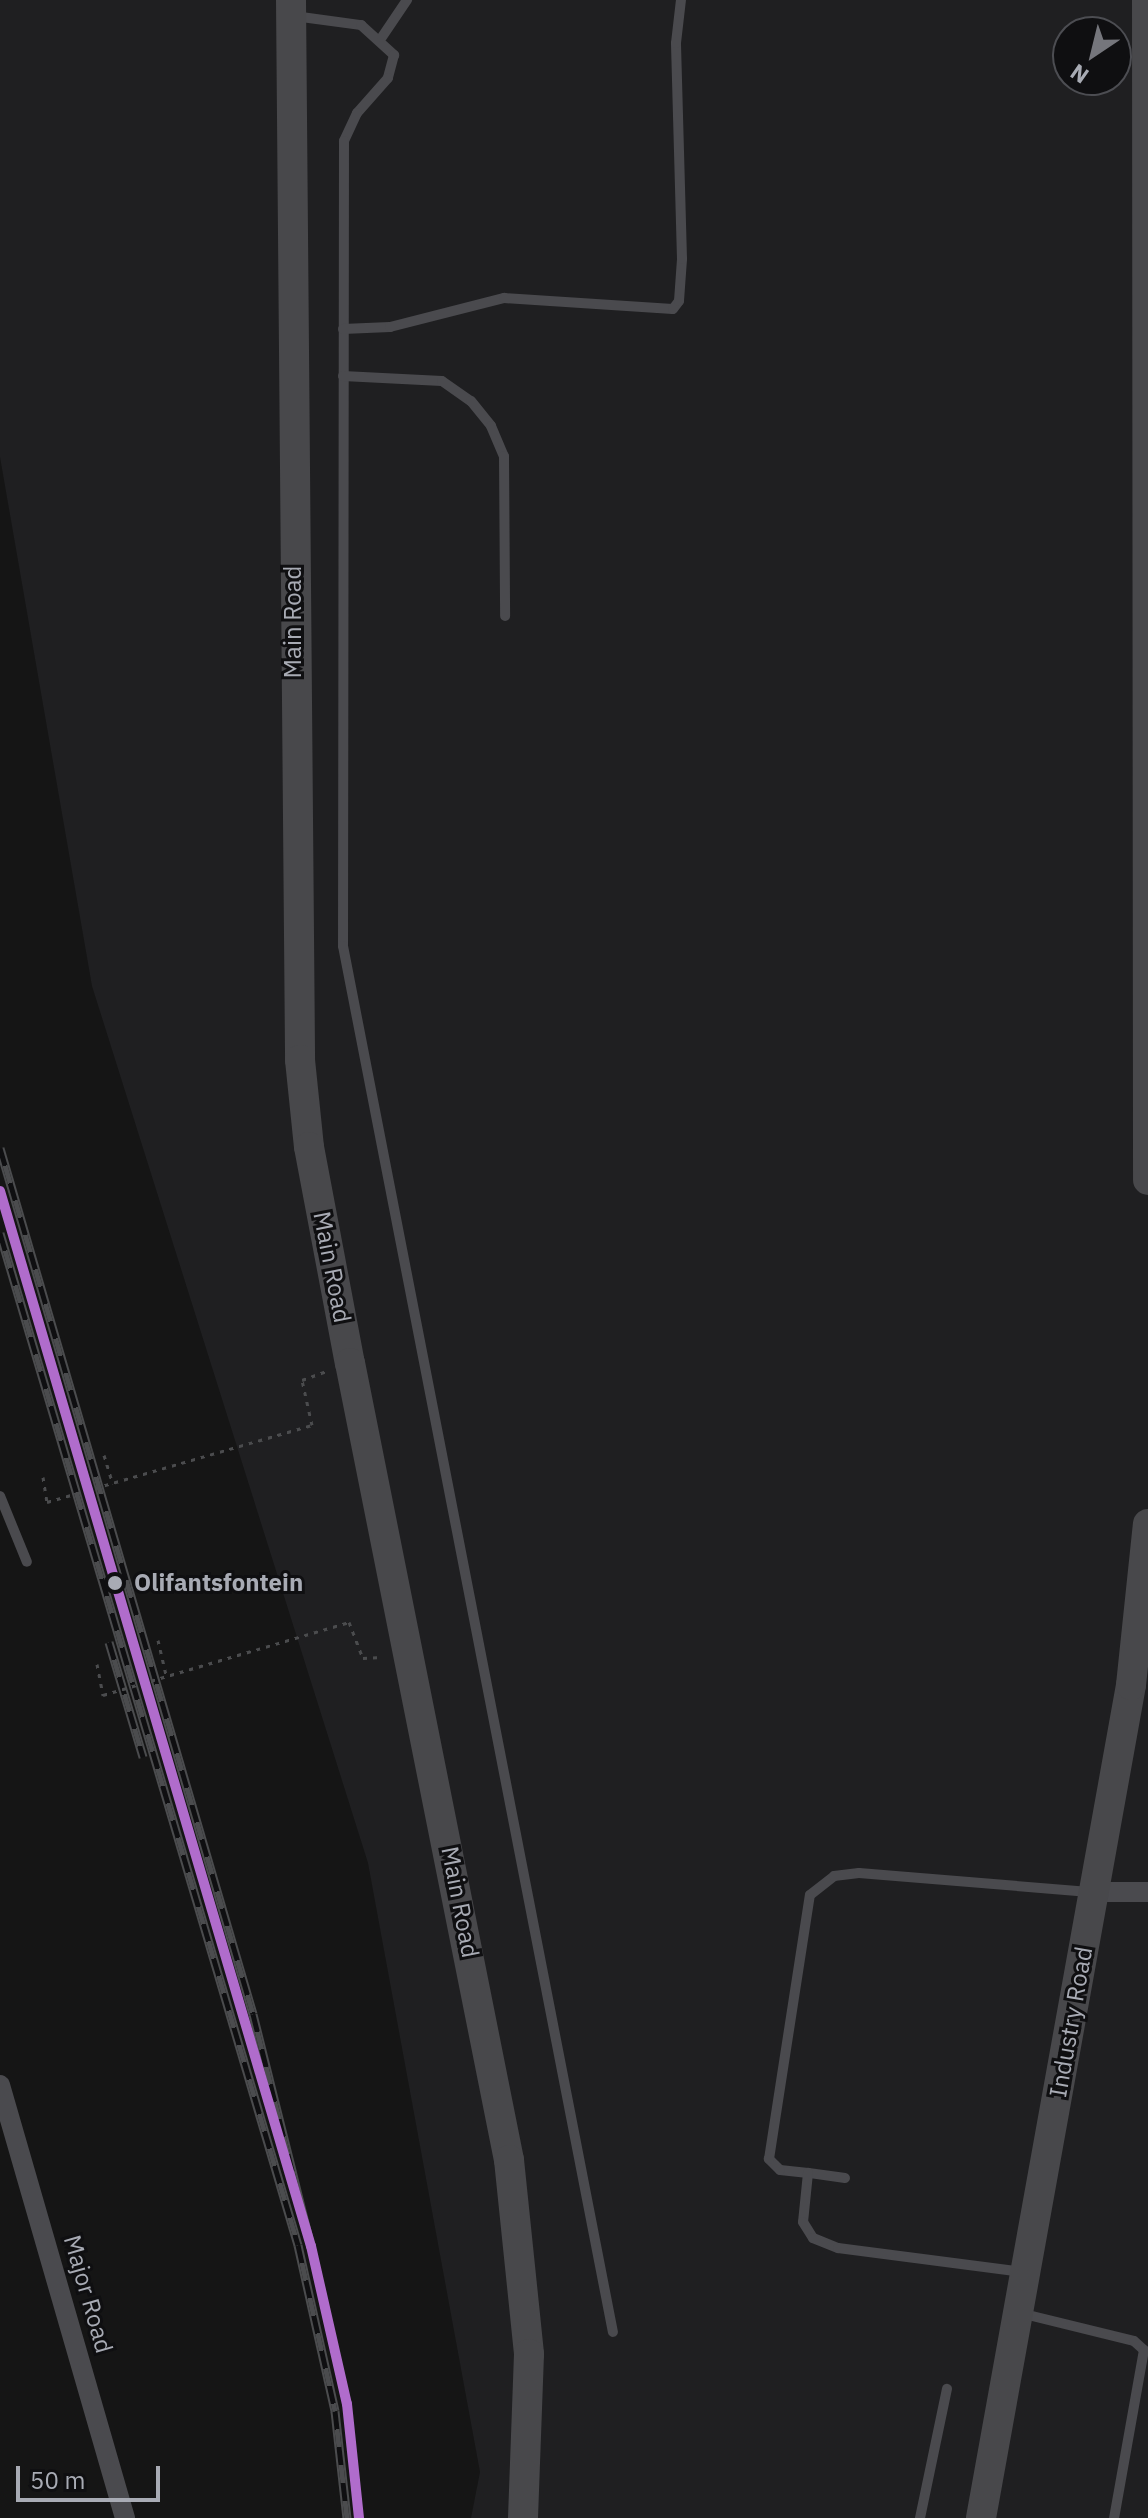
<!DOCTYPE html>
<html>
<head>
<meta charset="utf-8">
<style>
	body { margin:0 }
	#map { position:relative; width:1148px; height:2518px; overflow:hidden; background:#151515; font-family:"IBM Plex Sans",sans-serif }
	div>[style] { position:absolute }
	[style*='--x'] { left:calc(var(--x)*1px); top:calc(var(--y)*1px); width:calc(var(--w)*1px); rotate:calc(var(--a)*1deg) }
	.built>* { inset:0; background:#1f1f21 }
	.path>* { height:3px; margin-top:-1.5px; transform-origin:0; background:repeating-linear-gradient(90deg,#4b4c4e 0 4px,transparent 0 10px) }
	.lane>* { height:10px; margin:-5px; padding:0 5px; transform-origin:5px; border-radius:5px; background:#4a4a4e }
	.street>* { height:20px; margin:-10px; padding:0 10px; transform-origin:10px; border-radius:10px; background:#4a4a4e }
	.secondary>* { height:30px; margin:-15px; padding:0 15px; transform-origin:15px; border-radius:15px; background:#48484b }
	.rail>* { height:9px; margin-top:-4.5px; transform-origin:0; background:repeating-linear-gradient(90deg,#0f0f11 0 18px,#4b4c4e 0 36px); box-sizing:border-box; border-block:2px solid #4b4c4e }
	.path-bridge>* { height:3px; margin-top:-1.5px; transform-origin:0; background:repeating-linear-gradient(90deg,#4b4c4e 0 4px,transparent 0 10px) }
	.rail-1>* { height:10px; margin:-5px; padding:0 5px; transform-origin:5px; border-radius:5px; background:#b06ccc }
	.dots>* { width:22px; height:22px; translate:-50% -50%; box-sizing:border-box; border:4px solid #0f0f11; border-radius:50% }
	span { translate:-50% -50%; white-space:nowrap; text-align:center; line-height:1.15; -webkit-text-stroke:6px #0f0f11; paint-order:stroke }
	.street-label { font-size:24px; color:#a8abb4 }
	.stop-label { font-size:24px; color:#a8abb4; font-weight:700 }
	.left { translate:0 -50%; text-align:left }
	.north { position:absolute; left:1052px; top:16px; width:80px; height:80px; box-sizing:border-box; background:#0f0f11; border:2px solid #4c4d52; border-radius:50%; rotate:215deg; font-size:22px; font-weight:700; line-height:32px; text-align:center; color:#a8abb4 }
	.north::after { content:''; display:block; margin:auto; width:28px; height:36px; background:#75767c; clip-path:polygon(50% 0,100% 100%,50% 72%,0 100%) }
	.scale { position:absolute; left:16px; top:2466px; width:144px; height:36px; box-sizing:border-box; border:4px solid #a8abb4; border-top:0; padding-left:10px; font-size:24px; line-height:28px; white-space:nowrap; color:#a8abb4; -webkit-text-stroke:6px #0f0f11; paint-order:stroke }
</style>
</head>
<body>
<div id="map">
	<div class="built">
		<i style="clip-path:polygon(evenodd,0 0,1148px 0,1148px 2518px,471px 2518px,480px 2472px,368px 1863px,92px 986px,0 457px,0 0,1068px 32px,1116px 32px,1116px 80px,1068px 80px,1068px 32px)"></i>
	</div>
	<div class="path">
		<i style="--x:312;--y:1425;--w:46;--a:-102.5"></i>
		<i style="--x:302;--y:1380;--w:27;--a:-20"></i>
		<i style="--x:104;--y:1455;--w:30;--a:73"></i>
		<i style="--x:43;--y:1477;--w:25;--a:81"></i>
		<i style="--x:349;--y:1622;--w:39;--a:69"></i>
		<i style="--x:363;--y:1658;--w:19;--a:-3"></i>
		<i style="--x:158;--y:1640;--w:37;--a:77"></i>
		<i style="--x:97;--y:1664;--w:32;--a:79"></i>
	</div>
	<div class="lane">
		<i style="--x:294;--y:16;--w:68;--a:7.7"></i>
		<i style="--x:361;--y:25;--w:45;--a:42.3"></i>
		<i style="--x:394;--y:55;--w:24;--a:105"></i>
		<i style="--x:388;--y:78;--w:47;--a:131.5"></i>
		<i style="--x:357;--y:113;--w:31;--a:115"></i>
		<i style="--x:344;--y:141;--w:805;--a:90.07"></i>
		<i style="--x:343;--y:946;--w:1412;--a:78.98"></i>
		<i style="--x:382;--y:37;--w:45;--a:-56"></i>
		<i style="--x:343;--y:329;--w:47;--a:-2.4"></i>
		<i style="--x:390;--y:327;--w:118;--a:-14.3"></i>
		<i style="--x:504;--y:298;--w:169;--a:3.7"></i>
		<i style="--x:673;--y:309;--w:10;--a:-53"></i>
		<i style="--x:679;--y:301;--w:42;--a:-85.9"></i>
		<i style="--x:682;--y:259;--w:216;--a:-91.6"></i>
		<i style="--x:676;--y:43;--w:43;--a:-83.4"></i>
		<i style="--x:343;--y:376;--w:99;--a:2.9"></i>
		<i style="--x:442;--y:381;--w:35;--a:35"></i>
		<i style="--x:471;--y:401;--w:32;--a:51"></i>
		<i style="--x:491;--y:426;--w:33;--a:67"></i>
		<i style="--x:504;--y:456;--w:160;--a:89.6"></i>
		<i style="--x:0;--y:1496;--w:71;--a:67.8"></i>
		<i style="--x:808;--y:2173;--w:28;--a:-174"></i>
		<i style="--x:780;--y:2170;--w:16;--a:-135"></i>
		<i style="--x:769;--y:2159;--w:267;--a:-81.2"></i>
		<i style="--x:810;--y:1895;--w:31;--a:-38"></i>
		<i style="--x:834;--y:1876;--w:25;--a:-7"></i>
		<i style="--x:859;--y:1873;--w:231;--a:4.7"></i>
		<i style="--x:845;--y:2178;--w:37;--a:-172"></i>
		<i style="--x:808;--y:2173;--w:49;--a:95.8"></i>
		<i style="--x:803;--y:2222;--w:19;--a:58"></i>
		<i style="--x:813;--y:2238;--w:27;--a:22"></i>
		<i style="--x:838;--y:2248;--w:188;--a:7.4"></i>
		<i style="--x:1020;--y:2313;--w:117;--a:13.8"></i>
		<i style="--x:1134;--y:2341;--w:13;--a:42"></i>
		<i style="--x:1144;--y:2350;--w:171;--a:100.1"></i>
		<i style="--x:920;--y:2518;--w:132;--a:-78.2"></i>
	</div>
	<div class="street">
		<i style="--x:1094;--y:1892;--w:54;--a:0"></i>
		<i style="--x:0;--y:2085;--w:451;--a:73.9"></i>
	</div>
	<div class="secondary">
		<i style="--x:291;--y:0;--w:1060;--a:89.51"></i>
		<i style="--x:300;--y:1060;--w:87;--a:84.1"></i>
		<i style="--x:309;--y:1147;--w:220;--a:79.3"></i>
		<i style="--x:350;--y:1363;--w:813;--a:78.72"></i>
		<i style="--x:509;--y:2160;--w:195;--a:84.1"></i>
		<i style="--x:529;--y:2354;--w:164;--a:92.1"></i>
		<i style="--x:1147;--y:0;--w:1180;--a:89.95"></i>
		<i style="--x:981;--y:2518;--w:846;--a:-79.79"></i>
		<i style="--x:1131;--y:1685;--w:162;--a:-84"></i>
	</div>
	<div class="rail">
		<i style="--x:0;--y:1148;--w:902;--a:73.71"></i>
		<i style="--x:253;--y:2014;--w:239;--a:76"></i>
		<i style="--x:0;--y:1233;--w:1055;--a:73.59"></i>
		<i style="--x:298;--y:2245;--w:170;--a:77.4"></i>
		<i style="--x:335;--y:2411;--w:108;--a:83.6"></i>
		<i style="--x:109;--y:1642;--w:120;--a:73.5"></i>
	</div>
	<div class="path-bridge">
		<i style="--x:47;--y:1502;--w:276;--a:-16.2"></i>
		<i style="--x:103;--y:1695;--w:257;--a:-16.5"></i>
	</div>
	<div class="rail-1">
		<i style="--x:0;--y:1191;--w:1100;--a:73.58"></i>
		<i style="--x:311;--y:2246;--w:162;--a:77.2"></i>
		<i style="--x:347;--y:2404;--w:115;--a:84"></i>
	</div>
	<div class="dots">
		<i style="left:115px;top:1583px;background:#a8abb4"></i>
	</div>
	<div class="street-label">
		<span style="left:293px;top:622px;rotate:-90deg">Main Road</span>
		<span style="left:332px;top:1267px;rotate:79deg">Main Road</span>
		<span style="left:460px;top:1902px;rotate:79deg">Main Road</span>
		<span style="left:1071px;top:2022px;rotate:-80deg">Industry Road</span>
		<span style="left:88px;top:2294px;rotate:74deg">Major Road</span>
	</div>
	<div class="stop-label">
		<span class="left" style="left:134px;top:1583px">Olifantsfontein</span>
	</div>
	<div class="north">N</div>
	<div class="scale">50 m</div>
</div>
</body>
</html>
